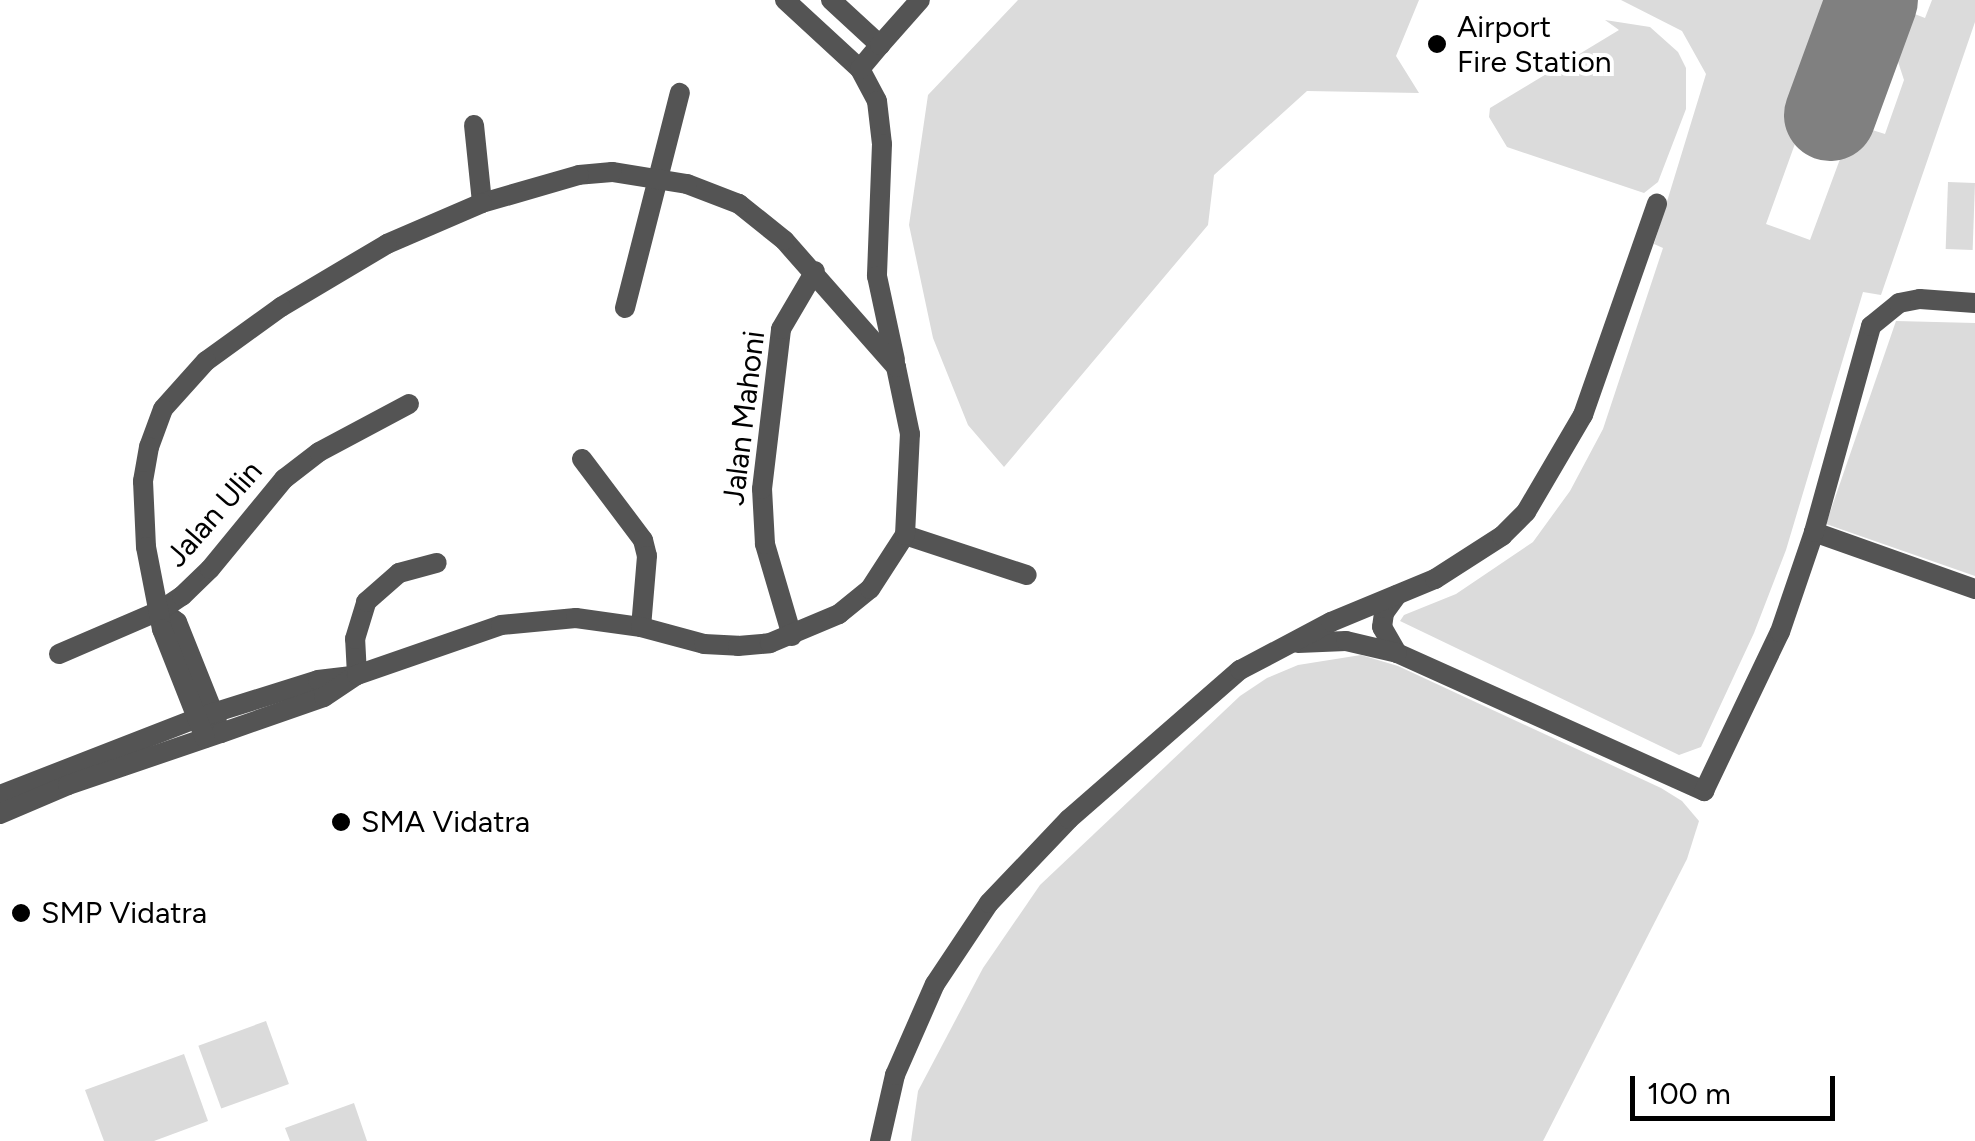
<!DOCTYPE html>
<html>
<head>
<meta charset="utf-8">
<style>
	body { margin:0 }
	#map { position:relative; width:1975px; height:1141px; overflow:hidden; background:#fff; font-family:Figtree,sans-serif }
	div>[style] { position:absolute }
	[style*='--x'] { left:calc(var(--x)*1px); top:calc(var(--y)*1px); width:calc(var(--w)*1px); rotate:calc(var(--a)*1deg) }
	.green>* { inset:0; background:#dbdbdb; transform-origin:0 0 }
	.runway>* { height:92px; margin:-46px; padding:0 46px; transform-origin:46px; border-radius:46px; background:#808080 }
	.minor>* { height:20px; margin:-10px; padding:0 10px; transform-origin:10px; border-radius:10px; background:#545454 }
	.dots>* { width:28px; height:28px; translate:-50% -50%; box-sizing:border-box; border:5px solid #fff; border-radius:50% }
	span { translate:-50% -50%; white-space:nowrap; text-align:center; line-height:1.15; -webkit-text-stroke:8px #fff; paint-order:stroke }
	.poi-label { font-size:30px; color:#000 }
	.left { translate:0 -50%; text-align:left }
	.street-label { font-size:30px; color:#000 }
	.scale { position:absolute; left:1630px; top:1076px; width:205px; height:45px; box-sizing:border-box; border:5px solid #000; border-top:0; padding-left:12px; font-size:30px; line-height:35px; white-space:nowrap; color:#000; -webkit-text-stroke:8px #fff; paint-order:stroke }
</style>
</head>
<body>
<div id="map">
	<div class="green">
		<i style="clip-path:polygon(1018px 0,1419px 0,1396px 56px,1419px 93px,1307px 91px,1214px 175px,1208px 225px,1004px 467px,968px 425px,933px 338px,909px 225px,928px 95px)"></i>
		<i style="clip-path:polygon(1621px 0,1847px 0,1766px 224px,1810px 240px,1853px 124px,1885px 134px,1904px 80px,1886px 25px,1894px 6px,1925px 18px,1932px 0,1975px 0,1975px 22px,1881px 295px,1863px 292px,1786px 550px,1754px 633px,1701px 747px,1679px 755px,1400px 621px,1404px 615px,1456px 594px,1533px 542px,1570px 491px,1603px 429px,1663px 248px,1654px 244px,1706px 74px,1682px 31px)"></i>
		<i style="clip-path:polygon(1605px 20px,1650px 27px,1678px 52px,1686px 68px,1686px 109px,1658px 182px,1644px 193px,1507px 147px,1489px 117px,1490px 108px,1619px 30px)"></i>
		<i style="left:1948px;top:182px;width:27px;height:67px;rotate:2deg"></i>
		<i style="clip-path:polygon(1896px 321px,1975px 323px,1975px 576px,1826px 524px)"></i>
		<i style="clip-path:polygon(1361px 655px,1398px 666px,1661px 788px,1682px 801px,1699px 821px,1687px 859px,1543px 1141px,911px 1141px,918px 1091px,983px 968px,1040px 885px,1240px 696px,1267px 678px,1298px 665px)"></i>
		<i style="left:266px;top:1021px;width:67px;height:72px;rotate:70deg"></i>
		<i style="clip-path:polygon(184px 1054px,208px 1121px,154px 1141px,104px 1141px,85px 1090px)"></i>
		<i style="clip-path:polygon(354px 1103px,367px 1141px,290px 1141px,285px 1128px)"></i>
	</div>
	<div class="runway">
		<i style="--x:1830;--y:115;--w:122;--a:-69.9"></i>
	</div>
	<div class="minor">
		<i style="--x:785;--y:0;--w:102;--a:42.6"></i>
		<i style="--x:860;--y:69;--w:36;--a:62"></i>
		<i style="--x:877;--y:101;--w:43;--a:83.4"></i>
		<i style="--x:882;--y:144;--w:132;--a:92.2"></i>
		<i style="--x:877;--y:276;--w:86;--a:77.9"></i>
		<i style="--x:831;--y:0;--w:67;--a:42.6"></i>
		<i style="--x:880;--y:45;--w:31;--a:130"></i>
		<i style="--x:880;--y:45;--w:60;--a:-48.4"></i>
		<i style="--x:474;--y:125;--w:78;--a:84.1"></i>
		<i style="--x:625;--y:308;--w:222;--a:-75.7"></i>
		<i style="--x:582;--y:459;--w:101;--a:53"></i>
		<i style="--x:643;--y:540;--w:16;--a:76"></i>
		<i style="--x:647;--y:556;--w:71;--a:94.8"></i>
		<i style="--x:1814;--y:532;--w:171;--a:19.5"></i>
		<i style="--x:905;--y:535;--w:128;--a:18.2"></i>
		<i style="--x:1397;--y:595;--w:22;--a:126"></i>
		<i style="--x:1384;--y:613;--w:14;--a:98"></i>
		<i style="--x:1382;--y:627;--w:30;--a:60"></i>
		<i style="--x:1397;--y:653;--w:337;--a:24.2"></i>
		<i style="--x:1704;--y:791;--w:176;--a:-64.5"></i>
		<i style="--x:1780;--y:632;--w:106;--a:-71.2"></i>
		<i style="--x:1814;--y:532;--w:214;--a:-74.5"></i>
		<i style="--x:1871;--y:326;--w:36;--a:-39"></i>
		<i style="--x:1899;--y:303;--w:21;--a:-11"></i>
		<i style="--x:1920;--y:299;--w:55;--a:4.2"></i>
		<i style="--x:161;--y:610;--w:20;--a:37"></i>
		<i style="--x:177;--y:622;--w:108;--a:68.2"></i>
		<i style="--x:792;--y:636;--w:96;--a:-106.4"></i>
		<i style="--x:765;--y:544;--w:55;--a:-93.1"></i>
		<i style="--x:762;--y:489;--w:161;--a:-83.2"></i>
		<i style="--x:781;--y:329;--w:67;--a:-59.6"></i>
		<i style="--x:1298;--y:643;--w:48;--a:-2.4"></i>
		<i style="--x:1346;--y:641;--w:52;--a:13.2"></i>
		<i style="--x:59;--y:654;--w:111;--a:-23.3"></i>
		<i style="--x:161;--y:610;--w:25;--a:-34"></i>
		<i style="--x:182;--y:596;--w:39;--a:-44"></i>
		<i style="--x:210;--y:569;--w:117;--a:-50.6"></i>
		<i style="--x:284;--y:479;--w:44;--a:-37.6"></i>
		<i style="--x:319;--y:452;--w:102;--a:-28.1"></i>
		<i style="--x:357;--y:675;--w:36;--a:-93"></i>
		<i style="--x:355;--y:639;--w:39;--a:-73"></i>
		<i style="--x:366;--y:602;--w:44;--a:-41.3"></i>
		<i style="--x:399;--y:573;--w:39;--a:-15"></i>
		<i style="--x:0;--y:795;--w:212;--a:-21.3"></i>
		<i style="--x:197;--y:718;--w:127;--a:-17.4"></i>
		<i style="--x:318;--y:680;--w:32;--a:-7"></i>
		<i style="--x:0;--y:814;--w:74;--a:-23.1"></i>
		<i style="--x:68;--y:785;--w:162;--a:-18.8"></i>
		<i style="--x:221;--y:733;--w:109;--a:-19.3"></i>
		<i style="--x:324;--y:697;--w:40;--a:-34"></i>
		<i style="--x:357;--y:675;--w:152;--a:-19.1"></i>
		<i style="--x:501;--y:625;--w:75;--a:-5.3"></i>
		<i style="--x:576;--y:618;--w:66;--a:7.9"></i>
		<i style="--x:641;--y:627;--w:65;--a:15.1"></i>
		<i style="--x:704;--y:644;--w:34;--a:3"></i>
		<i style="--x:738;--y:646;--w:32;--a:-5"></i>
		<i style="--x:770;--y:643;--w:75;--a:-22.8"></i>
		<i style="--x:839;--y:614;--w:40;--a:-39"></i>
		<i style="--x:870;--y:589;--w:64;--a:-57.1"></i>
		<i style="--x:905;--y:535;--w:101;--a:-87.2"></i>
		<i style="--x:910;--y:434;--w:68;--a:-101.8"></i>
		<i style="--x:896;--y:367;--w:169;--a:-131.4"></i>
		<i style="--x:784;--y:240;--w:58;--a:-141.3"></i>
		<i style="--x:739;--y:204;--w:56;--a:-159"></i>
		<i style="--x:687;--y:184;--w:76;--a:-170.9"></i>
		<i style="--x:612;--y:172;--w:33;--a:175"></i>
		<i style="--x:579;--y:175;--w:101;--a:163.9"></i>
		<i style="--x:482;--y:203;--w:103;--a:156.7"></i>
		<i style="--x:387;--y:244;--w:123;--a:149.3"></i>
		<i style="--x:281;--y:307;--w:92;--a:144.2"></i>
		<i style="--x:206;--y:361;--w:64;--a:131.9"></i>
		<i style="--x:163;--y:409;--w:40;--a:110.2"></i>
		<i style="--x:149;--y:447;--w:35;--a:100"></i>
		<i style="--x:143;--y:481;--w:66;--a:87.4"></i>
		<i style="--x:146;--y:547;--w:84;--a:79"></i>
		<i style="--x:162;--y:629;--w:117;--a:68.5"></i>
		<i style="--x:880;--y:1141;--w:68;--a:-77.2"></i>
		<i style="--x:895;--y:1075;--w:99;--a:-66.3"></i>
		<i style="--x:935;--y:984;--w:97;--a:-56.3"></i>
		<i style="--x:989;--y:903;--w:116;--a:-46.4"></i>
		<i style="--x:1069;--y:819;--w:227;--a:-41.1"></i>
		<i style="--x:1240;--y:670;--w:103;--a:-27.8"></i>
		<i style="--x:1331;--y:622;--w:113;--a:-22.5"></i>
		<i style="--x:1435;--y:579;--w:80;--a:-32.7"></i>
		<i style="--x:1502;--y:536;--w:34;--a:-45"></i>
		<i style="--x:1526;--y:512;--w:113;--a:-59.6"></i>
		<i style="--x:1583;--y:415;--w:224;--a:-70.7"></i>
	</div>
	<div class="dots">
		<i style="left:1437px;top:44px;background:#000"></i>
		<i style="left:341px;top:822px;background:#000"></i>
		<i style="left:21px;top:913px;background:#000"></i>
	</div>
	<div class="poi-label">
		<span class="left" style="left:1457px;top:44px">Airport<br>Fire Station</span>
		<span class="left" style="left:361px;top:822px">SMA Vidatra</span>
		<span class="left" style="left:41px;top:913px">SMP Vidatra</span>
	</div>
	<div class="street-label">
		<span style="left:744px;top:418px;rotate:-83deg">Jalan Mahoni</span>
		<span style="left:214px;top:514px;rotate:-49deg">Jalan Ulin</span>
	</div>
	<div class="scale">100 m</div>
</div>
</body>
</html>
